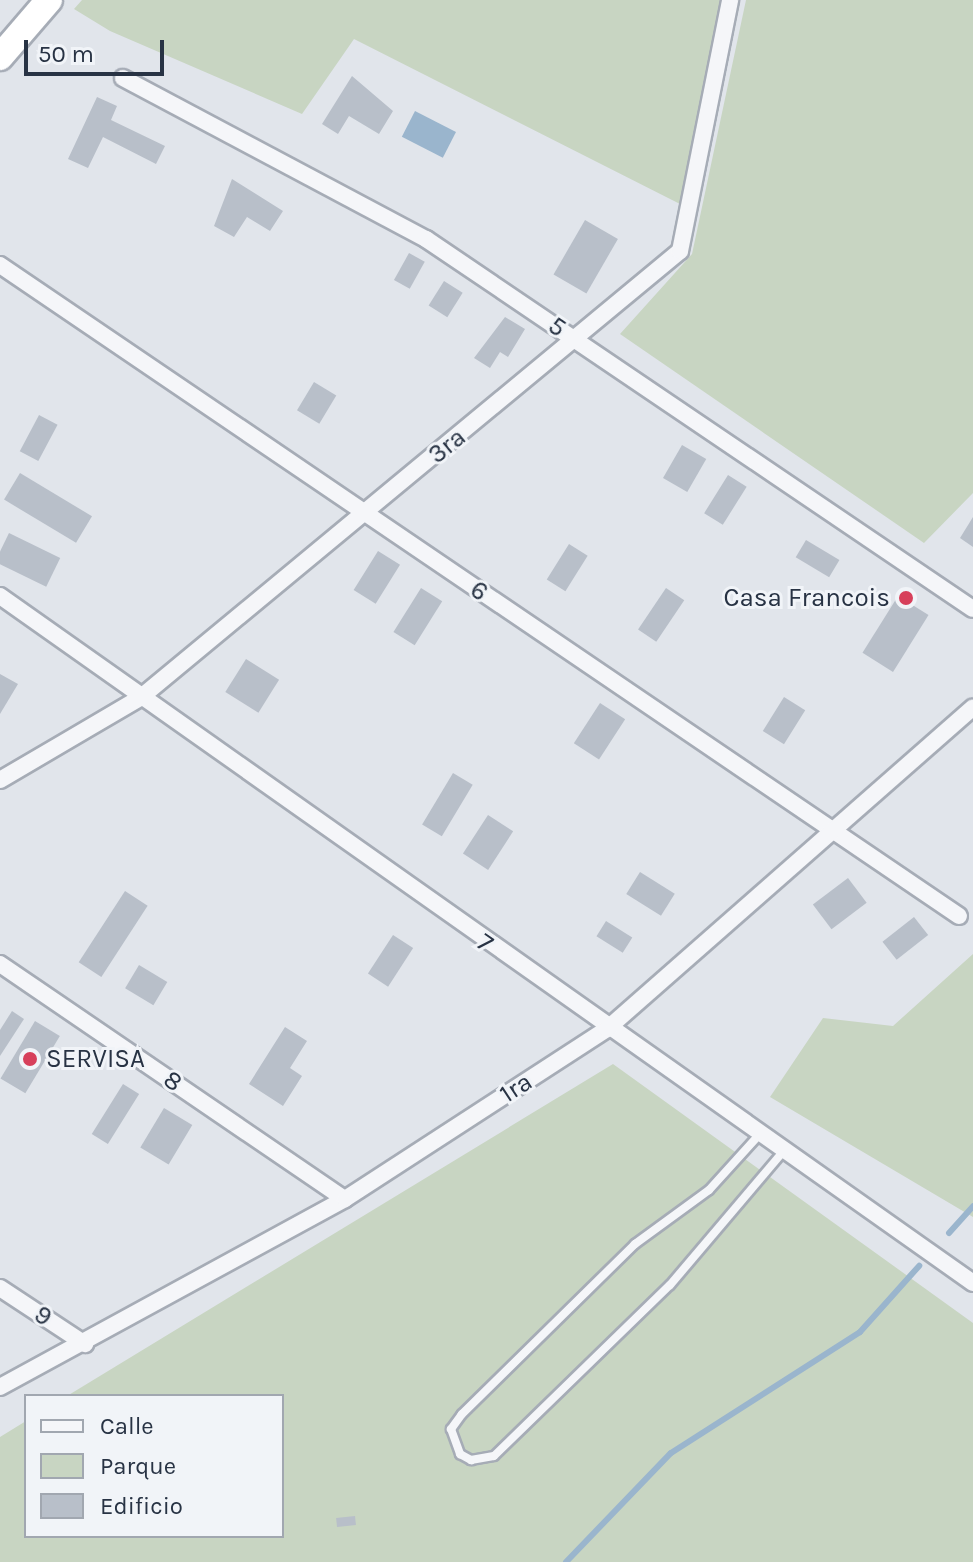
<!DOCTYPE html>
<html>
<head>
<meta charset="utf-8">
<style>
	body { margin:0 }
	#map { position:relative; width:973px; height:1562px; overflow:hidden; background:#e1e5eb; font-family:Karla,sans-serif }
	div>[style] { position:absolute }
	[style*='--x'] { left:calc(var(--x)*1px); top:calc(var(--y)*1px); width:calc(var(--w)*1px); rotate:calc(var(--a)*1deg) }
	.green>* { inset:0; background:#c8d5c2 }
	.water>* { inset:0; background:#9ab5cd; transform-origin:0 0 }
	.stream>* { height:6px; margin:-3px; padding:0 3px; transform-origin:3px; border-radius:3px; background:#9ab5cd }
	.building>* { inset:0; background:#b8bfc9; transform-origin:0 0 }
	.roads { filter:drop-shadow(2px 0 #a6acb6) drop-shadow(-2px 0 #a6acb6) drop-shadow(0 2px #a6acb6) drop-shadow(0 -2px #a6acb6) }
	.service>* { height:8px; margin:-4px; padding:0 4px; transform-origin:4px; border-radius:4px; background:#f5f6f9 }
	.minor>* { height:16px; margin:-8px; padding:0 8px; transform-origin:8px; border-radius:8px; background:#f5f6f9 }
	.trunk>* { height:26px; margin:-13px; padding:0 13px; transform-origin:13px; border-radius:13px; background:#fff }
	.dots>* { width:22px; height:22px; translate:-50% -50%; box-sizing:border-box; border:4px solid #f1f4f8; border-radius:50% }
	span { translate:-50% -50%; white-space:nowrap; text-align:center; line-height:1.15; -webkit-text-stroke:6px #f1f4f8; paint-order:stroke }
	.street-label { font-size:26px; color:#283344 }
	.poi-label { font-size:26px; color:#283344 }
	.right { translate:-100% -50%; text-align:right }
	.left { translate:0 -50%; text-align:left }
	.legend { position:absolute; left:24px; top:1394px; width:260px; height:144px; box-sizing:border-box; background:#f1f4f8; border:2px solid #a1a7b0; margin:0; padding:10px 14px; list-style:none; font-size:24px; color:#283344 }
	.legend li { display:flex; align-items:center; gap:16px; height:40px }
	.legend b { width:40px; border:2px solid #a1a7b0 }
	.scale { position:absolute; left:24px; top:40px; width:140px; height:36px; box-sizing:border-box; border:4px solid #283344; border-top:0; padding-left:10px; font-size:24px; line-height:28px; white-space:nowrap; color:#283344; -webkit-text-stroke:6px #f1f4f8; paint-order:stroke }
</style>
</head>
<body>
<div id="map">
	<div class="green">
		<i style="clip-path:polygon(82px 0,721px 0,680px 204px,354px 39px,302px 114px,110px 31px,74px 9px)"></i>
		<i style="clip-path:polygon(746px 0,973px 0,973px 493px,924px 543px,620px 334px,692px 254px)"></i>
		<i style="clip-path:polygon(973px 954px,973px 1217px,770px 1097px,823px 1018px,893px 1026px)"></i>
		<i style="clip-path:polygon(613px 1064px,973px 1323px,973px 1562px,0 1562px,0 1437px,26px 1421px,26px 1536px,282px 1536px,282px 1396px,67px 1396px)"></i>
	</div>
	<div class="water">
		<i style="left:415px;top:111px;width:46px;height:29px;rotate:27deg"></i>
	</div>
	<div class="stream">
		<i style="--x:949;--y:1233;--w:36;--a:-48"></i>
		<i style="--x:566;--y:1562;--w:151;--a:-46.1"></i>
		<i style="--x:671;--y:1453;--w:224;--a:-32.6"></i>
		<i style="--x:860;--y:1332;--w:89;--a:-48.2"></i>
	</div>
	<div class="building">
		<i style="clip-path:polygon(352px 76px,393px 111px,379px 134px,349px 116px,338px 134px,322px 124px)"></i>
		<i style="clip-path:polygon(97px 97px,117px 106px,111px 120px,165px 146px,156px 164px,103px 137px,88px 168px,68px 159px)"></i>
		<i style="clip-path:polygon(232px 179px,283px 211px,270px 231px,247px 217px,234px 237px,214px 226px)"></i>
		<i style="left:585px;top:220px;width:38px;height:63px;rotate:30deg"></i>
		<i style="left:409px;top:253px;width:18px;height:31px;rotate:29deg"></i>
		<i style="left:444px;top:281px;width:22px;height:29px;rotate:32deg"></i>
		<i style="clip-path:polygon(505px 317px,525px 329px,508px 357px,500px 352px,490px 368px,474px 358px)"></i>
		<i style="left:314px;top:382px;width:26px;height:33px;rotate:31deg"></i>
		<i style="left:39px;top:415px;width:21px;height:41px;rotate:28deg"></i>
		<i style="left:682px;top:445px;width:28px;height:38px;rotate:30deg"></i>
		<i style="left:20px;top:473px;width:84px;height:31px;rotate:31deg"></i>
		<i style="left:728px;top:475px;width:22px;height:45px;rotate:32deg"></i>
		<i style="clip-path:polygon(973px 517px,973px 547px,960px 538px)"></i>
		<i style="left:9px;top:533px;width:57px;height:32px;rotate:26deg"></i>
		<i style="left:806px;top:540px;width:39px;height:20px;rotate:31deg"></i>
		<i style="left:569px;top:544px;width:22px;height:42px;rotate:32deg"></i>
		<i style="left:378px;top:551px;width:26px;height:46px;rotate:32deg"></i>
		<i style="left:421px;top:588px;width:25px;height:52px;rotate:32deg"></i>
		<i style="left:666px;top:588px;width:22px;height:50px;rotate:34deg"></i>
		<i style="left:898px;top:596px;width:36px;height:67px;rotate:32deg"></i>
		<i style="left:246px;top:659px;width:39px;height:39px;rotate:32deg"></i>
		<i style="clip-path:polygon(0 674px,18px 684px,0 714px)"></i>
		<i style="left:784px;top:697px;width:25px;height:40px;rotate:32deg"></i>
		<i style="left:600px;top:703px;width:30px;height:48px;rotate:33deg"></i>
		<i style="left:453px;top:773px;width:23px;height:60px;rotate:31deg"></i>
		<i style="left:488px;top:815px;width:30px;height:46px;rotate:33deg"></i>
		<i style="left:640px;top:872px;width:41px;height:26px;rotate:32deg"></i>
		<i style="left:848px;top:878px;width:31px;height:44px;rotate:53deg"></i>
		<i style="left:125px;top:891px;width:27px;height:85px;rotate:33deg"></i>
		<i style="left:914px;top:917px;width:23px;height:40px;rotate:52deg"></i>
		<i style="left:606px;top:921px;width:31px;height:18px;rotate:32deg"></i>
		<i style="left:393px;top:935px;width:24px;height:46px;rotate:33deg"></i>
		<i style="left:139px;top:965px;width:33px;height:27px;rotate:31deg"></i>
		<i style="clip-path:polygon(12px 1011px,24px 1019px,0 1056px,0 1030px)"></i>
		<i style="left:35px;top:1021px;width:29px;height:67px;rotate:31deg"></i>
		<i style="clip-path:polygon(285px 1027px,307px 1041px,290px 1068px,302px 1076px,283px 1106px,249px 1084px)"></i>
		<i style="left:123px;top:1084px;width:19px;height:59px;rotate:32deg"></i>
		<i style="left:164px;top:1108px;width:33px;height:46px;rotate:31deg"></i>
		<i style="left:355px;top:1516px;width:9px;height:19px;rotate:84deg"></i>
	</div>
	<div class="roads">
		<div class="service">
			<i style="--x:758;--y:1136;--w:73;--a:132.2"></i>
			<i style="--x:709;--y:1190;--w:92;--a:143.9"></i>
			<i style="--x:635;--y:1244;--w:243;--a:135.5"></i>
			<i style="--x:462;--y:1414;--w:19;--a:126"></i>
			<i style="--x:451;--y:1429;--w:27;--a:70"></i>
			<i style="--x:460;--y:1454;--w:13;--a:29"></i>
			<i style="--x:471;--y:1460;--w:23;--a:-10"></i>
			<i style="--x:494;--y:1456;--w:245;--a:-44.2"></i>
			<i style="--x:670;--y:1285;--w:173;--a:-49.7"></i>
		</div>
		<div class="minor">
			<i style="--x:123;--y:78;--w:343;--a:28"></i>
			<i style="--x:426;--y:239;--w:660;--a:34.08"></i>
			<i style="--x:0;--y:265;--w:1159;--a:34.17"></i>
			<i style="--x:0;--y:596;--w:1191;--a:35.22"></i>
			<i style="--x:0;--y:780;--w:162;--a:-30.4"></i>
			<i style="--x:140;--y:698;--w:701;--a:-39.62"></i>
			<i style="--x:680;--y:251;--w:256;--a:-78.7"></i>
			<i style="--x:0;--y:964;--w:417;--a:34.3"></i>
			<i style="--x:0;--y:1288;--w:102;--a:33.4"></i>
			<i style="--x:0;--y:1387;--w:393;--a:-28.6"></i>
			<i style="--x:345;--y:1199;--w:312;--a:-33"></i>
			<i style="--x:607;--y:1029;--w:487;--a:-41.3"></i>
		</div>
		<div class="trunk">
			<i style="--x:0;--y:57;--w:75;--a:-49.3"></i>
		</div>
	</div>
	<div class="dots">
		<i style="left:906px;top:598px;background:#d7405b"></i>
		<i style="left:30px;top:1059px;background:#d7405b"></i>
	</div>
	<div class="street-label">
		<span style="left:557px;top:327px;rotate:34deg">5</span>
		<span style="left:447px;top:446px;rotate:-39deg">3ra</span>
		<span style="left:479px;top:591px;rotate:34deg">6</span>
		<span style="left:485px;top:943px;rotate:35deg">7</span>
		<span style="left:173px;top:1081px;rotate:34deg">8</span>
		<span style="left:516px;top:1088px;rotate:-33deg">1ra</span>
		<span style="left:43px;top:1316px;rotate:34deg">9</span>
	</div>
	<div class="poi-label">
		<span class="right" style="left:890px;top:598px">Casa Francois</span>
		<span class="left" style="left:46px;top:1059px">SERVISA</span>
	</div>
	<ul class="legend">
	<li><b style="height:10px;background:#f5f6f9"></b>Calle</li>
	<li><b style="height:22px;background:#c8d5c2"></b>Parque</li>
	<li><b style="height:22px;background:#b8bfc9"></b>Edificio</li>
	</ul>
	<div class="scale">50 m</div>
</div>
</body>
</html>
